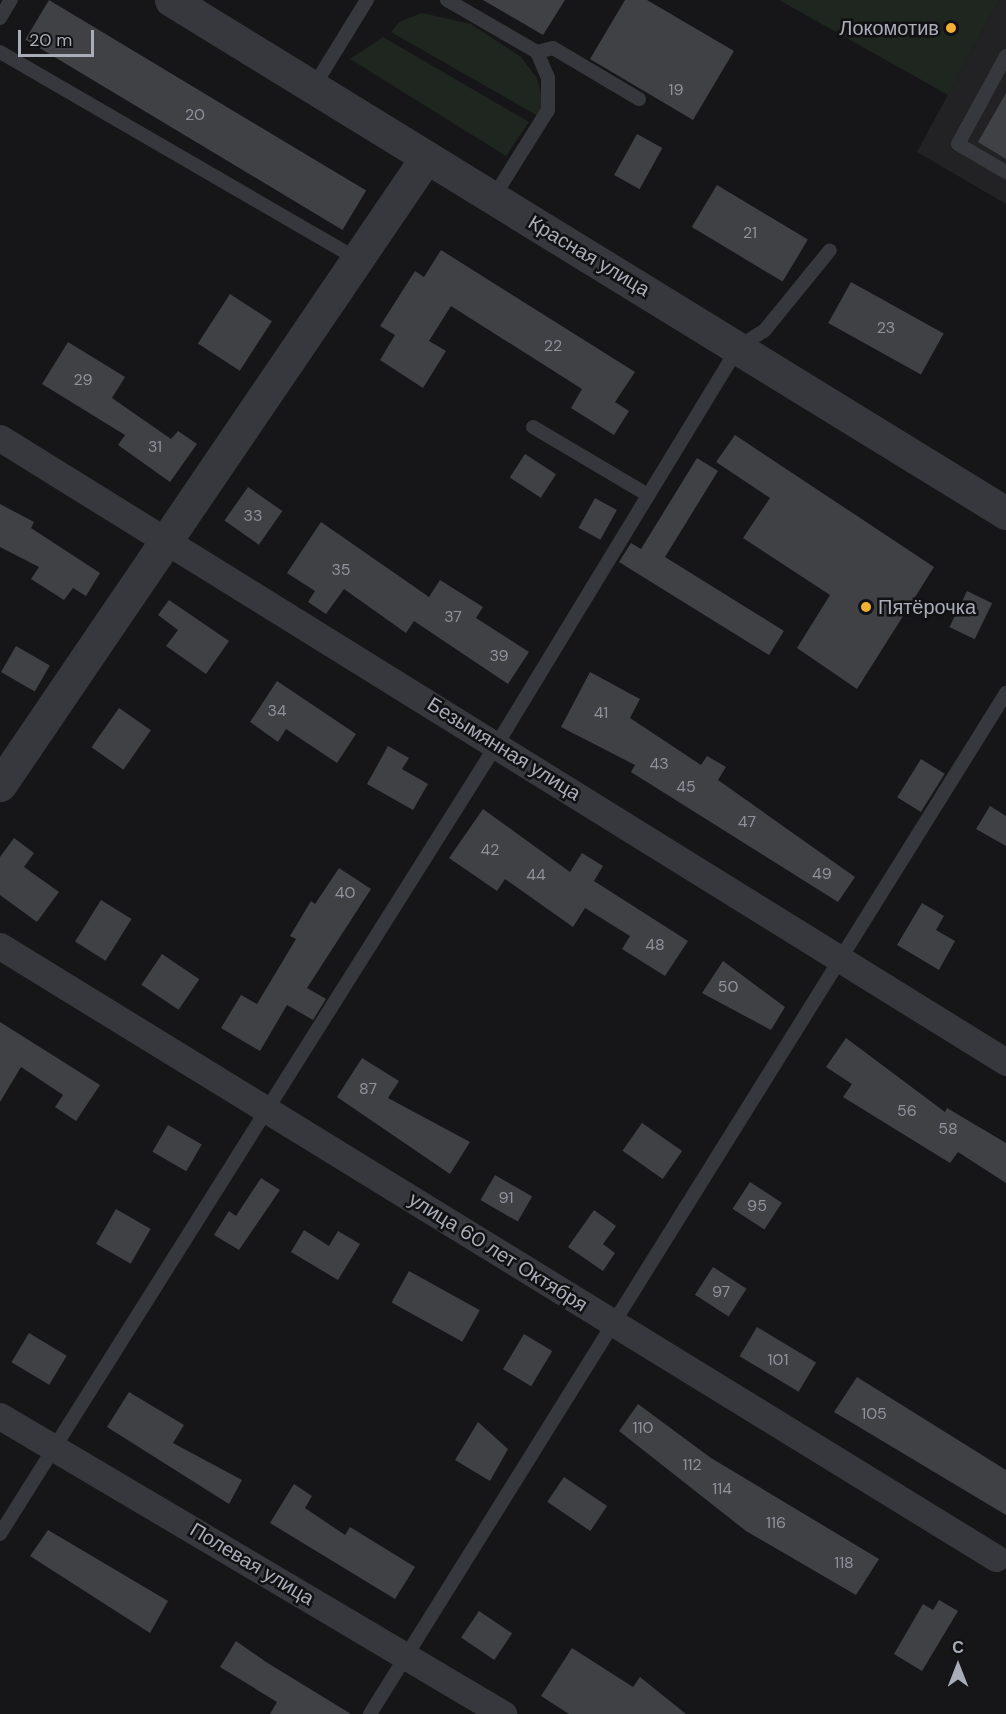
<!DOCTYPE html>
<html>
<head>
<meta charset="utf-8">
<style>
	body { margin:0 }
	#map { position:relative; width:1006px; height:1714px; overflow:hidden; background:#161618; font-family:"DM Sans",sans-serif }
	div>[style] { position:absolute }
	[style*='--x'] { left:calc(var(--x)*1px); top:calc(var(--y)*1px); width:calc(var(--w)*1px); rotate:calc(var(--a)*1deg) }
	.built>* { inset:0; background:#222225 }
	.green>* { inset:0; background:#1e261f }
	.building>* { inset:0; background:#404145; transform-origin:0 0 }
	.service>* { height:14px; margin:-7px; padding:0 7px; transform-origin:7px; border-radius:7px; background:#37383d }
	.minor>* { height:27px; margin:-13.5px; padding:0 13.5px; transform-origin:13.5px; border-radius:13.5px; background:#37383d }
	.tertiary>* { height:33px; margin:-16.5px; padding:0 16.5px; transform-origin:16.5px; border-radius:16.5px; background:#37383d }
	.dots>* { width:16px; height:16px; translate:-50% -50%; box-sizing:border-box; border:3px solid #111113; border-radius:50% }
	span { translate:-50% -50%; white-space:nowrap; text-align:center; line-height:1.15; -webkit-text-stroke:5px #111113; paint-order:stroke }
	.number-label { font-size:16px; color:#8e929b }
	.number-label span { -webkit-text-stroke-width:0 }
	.poi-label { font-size:20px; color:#a8adb8 }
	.right { translate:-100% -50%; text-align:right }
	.left { translate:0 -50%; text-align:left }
	.street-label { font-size:20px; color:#a8adb8 }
	.north { position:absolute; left:928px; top:1636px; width:60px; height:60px; -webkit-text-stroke:4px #111113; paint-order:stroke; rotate:0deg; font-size:16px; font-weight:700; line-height:24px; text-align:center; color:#a8adb8 }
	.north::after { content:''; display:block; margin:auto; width:21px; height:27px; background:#a8adb8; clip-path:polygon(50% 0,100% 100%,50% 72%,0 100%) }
	.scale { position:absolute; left:18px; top:30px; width:76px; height:27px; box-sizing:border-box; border:3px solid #a8adb8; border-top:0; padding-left:8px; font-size:18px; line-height:21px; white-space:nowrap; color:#a8adb8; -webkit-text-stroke:4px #111113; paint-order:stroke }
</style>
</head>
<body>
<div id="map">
	<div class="built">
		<i style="clip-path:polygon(999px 0,1006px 0,1006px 204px,917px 152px)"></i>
	</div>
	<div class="green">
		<i style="clip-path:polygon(779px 0,999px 0,948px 95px)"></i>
		<i style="clip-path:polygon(422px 13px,471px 24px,521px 57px,537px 78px,543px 102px,538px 116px,391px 32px,399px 22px)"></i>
		<i style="clip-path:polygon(383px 37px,529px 122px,506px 156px,350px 59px)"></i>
	</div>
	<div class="building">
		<i style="left:49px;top:0;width:370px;height:46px;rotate:31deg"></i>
		<i style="clip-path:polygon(483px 0,565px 0,543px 35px)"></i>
		<i style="clip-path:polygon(625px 0,647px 0,734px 51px,693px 120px,590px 59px)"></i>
		<i style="clip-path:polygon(1006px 93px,1006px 159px,978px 142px)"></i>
		<i style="left:637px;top:134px;width:29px;height:47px;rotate:29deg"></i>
		<i style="left:717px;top:185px;width:106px;height:49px;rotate:31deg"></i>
		<i style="clip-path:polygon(441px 250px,635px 372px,615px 402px,629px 411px,614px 435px,571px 408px,582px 389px,451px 306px,429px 341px,446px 351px,423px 388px,380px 360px,395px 335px,380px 326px,415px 271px,424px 277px)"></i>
		<i style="left:851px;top:282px;width:106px;height:47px;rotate:29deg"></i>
		<i style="left:230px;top:294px;width:50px;height:59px;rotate:33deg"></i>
		<i style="clip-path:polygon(68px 342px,125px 377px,112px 398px,171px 439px,178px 431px,197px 444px,170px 482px,118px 445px,125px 435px,42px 384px)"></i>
		<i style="clip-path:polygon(735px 435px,934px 567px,857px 689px,797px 648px,830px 595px,743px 538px,770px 498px,716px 462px)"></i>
		<i style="left:525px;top:454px;width:37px;height:28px;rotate:33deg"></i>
		<i style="clip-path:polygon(697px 458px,718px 471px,665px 557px,784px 631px,769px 655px,619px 562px,631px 543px,641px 549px)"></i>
		<i style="left:248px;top:487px;width:42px;height:41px;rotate:35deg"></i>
		<i style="left:595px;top:498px;width:25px;height:34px;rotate:29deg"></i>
		<i style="clip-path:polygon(0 504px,34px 522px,31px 528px,100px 573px,86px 596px,73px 588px,64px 600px,31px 579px,39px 567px,0 547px)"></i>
		<i style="clip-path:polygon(321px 522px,429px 597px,440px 580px,483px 607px,476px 618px,529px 652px,508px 684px,414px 621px,406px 633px,344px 589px,326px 614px,308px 602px,315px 591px,287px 573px)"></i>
		<i style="left:967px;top:591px;width:28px;height:40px;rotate:26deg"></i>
		<i style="clip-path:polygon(169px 600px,229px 641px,206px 674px,166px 646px,178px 630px,158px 615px)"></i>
		<i style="left:16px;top:646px;width:39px;height:30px;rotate:30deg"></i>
		<i style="clip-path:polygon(590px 672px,640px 699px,630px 718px,701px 765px,707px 756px,726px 767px,718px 780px,855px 877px,838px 902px,631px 772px,635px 765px,561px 727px)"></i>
		<i style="clip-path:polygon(277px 681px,356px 734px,337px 763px,286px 729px,278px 742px,250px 722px)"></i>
		<i style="left:119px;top:708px;width:39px;height:48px;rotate:35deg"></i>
		<i style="clip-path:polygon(388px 746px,409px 758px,402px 769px,428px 784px,413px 810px,367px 784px)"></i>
		<i style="left:921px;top:759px;width:28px;height:45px;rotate:32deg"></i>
		<i style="clip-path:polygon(990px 806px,1006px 816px,1006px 846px,976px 829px)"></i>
		<i style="clip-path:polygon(483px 809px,570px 872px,582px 853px,603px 866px,594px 881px,688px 941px,665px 976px,622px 949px,630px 936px,585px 908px,573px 927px,505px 879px,497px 891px,449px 858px)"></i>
		<i style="clip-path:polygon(14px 838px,34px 853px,24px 867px,59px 892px,37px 922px,0 895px,0 857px)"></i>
		<i style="clip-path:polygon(339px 868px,371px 889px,307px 988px,326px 999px,313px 1020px,287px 1005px,260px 1051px,221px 1028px,241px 995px,257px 1004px,296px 939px,290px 936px,311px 901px,315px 904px)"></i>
		<i style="left:101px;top:900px;width:36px;height:49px;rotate:32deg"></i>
		<i style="clip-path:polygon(922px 903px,944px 916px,936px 930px,955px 941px,939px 970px,897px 945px)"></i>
		<i style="left:162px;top:954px;width:45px;height:37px;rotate:34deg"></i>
		<i style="clip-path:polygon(723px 961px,785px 1007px,771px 1030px,702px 993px)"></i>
		<i style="clip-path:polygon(0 1022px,100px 1085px,76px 1121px,55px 1107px,63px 1095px,21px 1067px,0 1102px)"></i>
		<i style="clip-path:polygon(846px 1038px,945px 1112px,947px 1108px,1006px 1143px,1006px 1183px,958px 1152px,950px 1163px,843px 1097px,852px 1084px,826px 1067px)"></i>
		<i style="clip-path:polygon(362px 1058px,399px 1081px,388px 1098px,470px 1142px,450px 1174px,337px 1097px)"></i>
		<i style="left:642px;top:1123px;width:49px;height:34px;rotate:35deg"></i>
		<i style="left:168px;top:1125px;width:39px;height:31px;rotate:30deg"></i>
		<i style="left:495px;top:1175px;width:43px;height:29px;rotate:30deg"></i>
		<i style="clip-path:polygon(261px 1178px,280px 1190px,239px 1250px,214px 1235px,229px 1211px,236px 1216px)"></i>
		<i style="left:750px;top:1182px;width:38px;height:32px;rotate:33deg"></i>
		<i style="left:116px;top:1209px;width:40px;height:40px;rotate:30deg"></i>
		<i style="clip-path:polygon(594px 1210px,616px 1226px,603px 1244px,615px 1253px,603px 1271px,568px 1247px)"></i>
		<i style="clip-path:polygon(304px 1230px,329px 1246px,338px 1231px,360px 1244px,338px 1280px,291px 1252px)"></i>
		<i style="left:713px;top:1267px;width:40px;height:33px;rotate:33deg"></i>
		<i style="left:409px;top:1271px;width:81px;height:36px;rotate:29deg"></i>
		<i style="left:757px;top:1327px;width:69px;height:34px;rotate:31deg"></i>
		<i style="left:29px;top:1333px;width:44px;height:34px;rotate:31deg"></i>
		<i style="left:524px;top:1334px;width:33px;height:41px;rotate:31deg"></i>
		<i style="clip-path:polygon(857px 1377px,1006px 1470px,1006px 1515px,834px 1412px)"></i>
		<i style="clip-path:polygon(129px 1392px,184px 1425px,173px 1443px,242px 1480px,229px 1504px,107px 1427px)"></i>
		<i style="clip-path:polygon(638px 1404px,711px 1458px,879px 1559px,856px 1595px,746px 1531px,619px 1431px)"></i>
		<i style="clip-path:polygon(478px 1422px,508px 1449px,490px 1481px,455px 1460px)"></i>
		<i style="left:564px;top:1477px;width:52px;height:30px;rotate:34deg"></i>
		<i style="clip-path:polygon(294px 1484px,312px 1496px,305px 1508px,345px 1535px,350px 1527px,415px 1567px,395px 1599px,270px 1523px)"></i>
		<i style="clip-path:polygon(48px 1530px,168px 1601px,150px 1633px,30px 1556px)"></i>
		<i style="clip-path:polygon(939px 1600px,958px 1611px,922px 1671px,894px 1654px,923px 1604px,933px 1610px)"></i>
		<i style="left:479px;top:1611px;width:40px;height:32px;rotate:34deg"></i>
		<i style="clip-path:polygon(236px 1641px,266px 1662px,351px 1714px,270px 1714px,277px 1702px,220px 1667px)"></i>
		<i style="clip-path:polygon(572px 1648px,633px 1687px,640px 1677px,686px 1714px,569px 1714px,541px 1696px)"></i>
	</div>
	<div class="service">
		<i style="--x:447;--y:0;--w:104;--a:30"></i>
		<i style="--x:537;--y:52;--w:28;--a:67"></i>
		<i style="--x:548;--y:78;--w:32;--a:90"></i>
		<i style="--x:548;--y:110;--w:104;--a:122"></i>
		<i style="--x:0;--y:18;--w:21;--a:-59"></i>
		<i style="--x:0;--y:52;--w:413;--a:30.1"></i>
		<i style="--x:537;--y:52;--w:16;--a:-14"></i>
		<i style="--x:553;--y:48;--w:100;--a:30.7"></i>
		<i style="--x:1006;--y:56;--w:100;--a:118.6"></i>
		<i style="--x:958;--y:144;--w:56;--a:30.3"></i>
		<i style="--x:314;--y:86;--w:101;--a:-58.4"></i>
		<i style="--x:533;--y:427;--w:134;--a:30.6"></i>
		<i style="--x:0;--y:1534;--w:933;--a:-57.83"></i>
		<i style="--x:497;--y:744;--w:464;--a:-58.7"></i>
		<i style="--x:738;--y:347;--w:31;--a:-32"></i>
		<i style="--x:764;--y:331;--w:104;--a:-50.8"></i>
		<i style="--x:370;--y:1714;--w:1203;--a:-58.08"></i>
	</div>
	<div class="minor">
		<i style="--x:0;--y:438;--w:1184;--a:31.81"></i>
		<i style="--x:0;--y:946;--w:1169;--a:31.57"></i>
		<i style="--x:0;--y:1416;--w:585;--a:30.64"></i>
	</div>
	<div class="tertiary">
		<i style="--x:171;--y:0;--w:980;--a:31.57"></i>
		<i style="--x:0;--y:785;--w:758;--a:-55.81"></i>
	</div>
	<div class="dots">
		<i style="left:951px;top:28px;background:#f2b134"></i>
		<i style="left:866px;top:607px;background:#f2b134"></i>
	</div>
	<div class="number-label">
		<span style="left:676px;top:90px">19</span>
		<span style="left:195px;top:115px">20</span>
		<span style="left:750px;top:233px">21</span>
		<span style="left:886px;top:328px">23</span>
		<span style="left:553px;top:346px">22</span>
		<span style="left:83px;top:380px">29</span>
		<span style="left:155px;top:447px">31</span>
		<span style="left:253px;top:516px">33</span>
		<span style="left:341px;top:570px">35</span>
		<span style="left:453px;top:617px">37</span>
		<span style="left:499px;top:656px">39</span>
		<span style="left:277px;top:711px">34</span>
		<span style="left:601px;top:713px">41</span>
		<span style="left:659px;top:764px">43</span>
		<span style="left:686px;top:787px">45</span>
		<span style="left:747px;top:822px">47</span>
		<span style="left:490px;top:850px">42</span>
		<span style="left:822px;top:874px">49</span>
		<span style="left:536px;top:875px">44</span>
		<span style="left:345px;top:893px">40</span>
		<span style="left:655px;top:945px">48</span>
		<span style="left:728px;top:987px">50</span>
		<span style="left:368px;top:1089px">87</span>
		<span style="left:907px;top:1111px">56</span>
		<span style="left:948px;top:1129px">58</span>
		<span style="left:506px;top:1198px">91</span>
		<span style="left:757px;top:1206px">95</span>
		<span style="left:721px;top:1292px">97</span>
		<span style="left:778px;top:1360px">101</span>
		<span style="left:874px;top:1414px">105</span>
		<span style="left:643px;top:1428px">110</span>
		<span style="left:692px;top:1465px">112</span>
		<span style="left:722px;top:1489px">114</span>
		<span style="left:776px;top:1523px">116</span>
		<span style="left:844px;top:1563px">118</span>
	</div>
	<div class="poi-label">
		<span class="right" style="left:939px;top:28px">Локомотив</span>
		<span class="left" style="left:878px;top:607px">Пятёрочка</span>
	</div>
	<div class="street-label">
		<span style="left:589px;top:256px;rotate:31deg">Красная улица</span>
		<span style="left:504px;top:749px;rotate:32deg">Безымянная улица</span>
		<span style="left:498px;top:1252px;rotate:32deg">улица 60 лет Октября</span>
		<span style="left:252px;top:1564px;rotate:31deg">Полевая улица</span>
	</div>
	<div class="north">С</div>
	<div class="scale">20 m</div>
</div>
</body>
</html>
